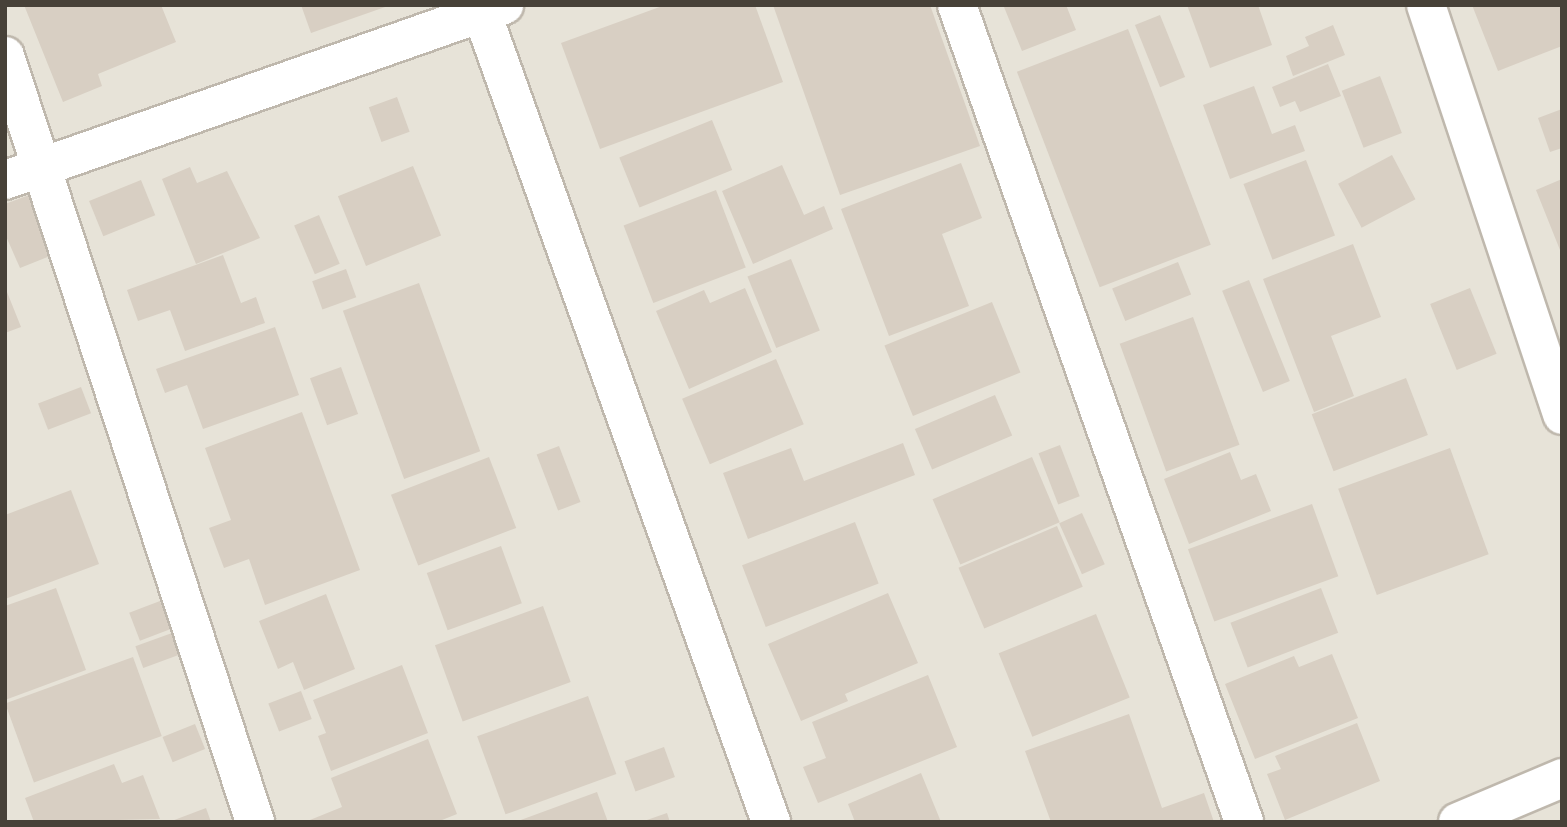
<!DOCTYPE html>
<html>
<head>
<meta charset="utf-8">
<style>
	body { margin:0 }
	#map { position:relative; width:1567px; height:827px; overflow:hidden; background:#f4f1ea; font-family:Overpass,sans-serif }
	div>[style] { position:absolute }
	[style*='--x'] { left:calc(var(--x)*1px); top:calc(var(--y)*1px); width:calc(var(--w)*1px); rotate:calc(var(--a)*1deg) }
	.residential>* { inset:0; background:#e7e3d8; transform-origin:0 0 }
	.building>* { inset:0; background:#d8cfc3; transform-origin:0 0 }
	.roads { filter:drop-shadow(2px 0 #bfb8ad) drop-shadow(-2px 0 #bfb8ad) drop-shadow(0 2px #bfb8ad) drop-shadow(0 -2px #bfb8ad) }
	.street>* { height:38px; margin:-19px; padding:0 19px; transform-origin:19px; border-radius:19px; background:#fff }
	span { translate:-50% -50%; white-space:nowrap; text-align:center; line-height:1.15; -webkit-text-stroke:6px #fff; paint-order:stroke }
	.frame { position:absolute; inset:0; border:7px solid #474138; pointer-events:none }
</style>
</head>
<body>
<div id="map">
	<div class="residential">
		<i style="left:5px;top:5px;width:1557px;height:817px"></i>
	</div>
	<div class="building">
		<i style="clip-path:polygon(24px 5px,161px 5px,176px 42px,98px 74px,102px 86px,63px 102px)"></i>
		<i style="clip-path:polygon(301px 5px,388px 5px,388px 6px,311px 33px)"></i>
		<i style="clip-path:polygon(665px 5px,755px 5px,783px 82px,600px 149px,561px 43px)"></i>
		<i style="clip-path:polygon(773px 5px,930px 5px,980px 146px,840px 195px)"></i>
		<i style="clip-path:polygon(1066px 5px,1076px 30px,1022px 51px,1004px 7px)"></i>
		<i style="clip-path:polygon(1187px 5px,1258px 5px,1272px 45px,1210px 68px)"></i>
		<i style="clip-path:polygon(1472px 5px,1562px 5px,1562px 46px,1498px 71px)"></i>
		<i style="left:1160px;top:15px;width:67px;height:27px;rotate:68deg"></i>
		<i style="clip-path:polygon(1333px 25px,1345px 55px,1293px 76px,1286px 56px,1309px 46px,1305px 37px)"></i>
		<i style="left:1128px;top:29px;width:231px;height:119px;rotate:69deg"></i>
		<i style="clip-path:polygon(1328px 64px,1341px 96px,1300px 112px,1295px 101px,1280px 107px,1272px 87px)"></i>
		<i style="left:1380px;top:76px;width:61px;height:41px;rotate:69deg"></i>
		<i style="clip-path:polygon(1254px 86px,1272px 134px,1295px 125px,1305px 151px,1230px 179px,1203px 105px)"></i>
		<i style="left:397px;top:97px;width:37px;height:30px;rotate:70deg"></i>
		<i style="clip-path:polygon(1562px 109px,1562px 148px,1550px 152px,1538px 118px)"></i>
		<i style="left:712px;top:120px;width:54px;height:100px;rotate:68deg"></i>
		<i style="left:1392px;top:155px;width:50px;height:61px;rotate:62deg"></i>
		<i style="left:1306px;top:160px;width:81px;height:67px;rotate:69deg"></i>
		<i style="clip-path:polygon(961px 163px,982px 218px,942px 234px,969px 306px,889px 336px,841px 209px)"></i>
		<i style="clip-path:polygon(782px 165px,804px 215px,824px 206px,833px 229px,753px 264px,722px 191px)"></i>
		<i style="left:413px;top:166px;width:75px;height:81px;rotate:68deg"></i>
		<i style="clip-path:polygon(190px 167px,197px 183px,227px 171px,260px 238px,196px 264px,162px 179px)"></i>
		<i style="clip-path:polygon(1562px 179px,1562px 255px,1536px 190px)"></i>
		<i style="left:141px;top:180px;width:38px;height:56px;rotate:68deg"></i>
		<i style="left:716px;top:190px;width:83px;height:99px;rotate:69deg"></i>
		<i style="clip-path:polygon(32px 194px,55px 254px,20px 268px,5px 234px,5px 204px)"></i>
		<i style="left:319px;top:215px;width:53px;height:27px;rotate:67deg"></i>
		<i style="clip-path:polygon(1353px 244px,1381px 317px,1331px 336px,1354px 396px,1314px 412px,1263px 279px)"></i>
		<i style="clip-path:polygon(223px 255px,241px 303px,256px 297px,265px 323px,185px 351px,170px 310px,138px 321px,127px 290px)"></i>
		<i style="left:791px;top:259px;width:77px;height:47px;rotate:68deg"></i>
		<i style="left:1178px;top:262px;width:35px;height:71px;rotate:68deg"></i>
		<i style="left:346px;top:269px;width:30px;height:36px;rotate:70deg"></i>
		<i style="left:1249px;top:280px;width:109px;height:29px;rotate:68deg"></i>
		<i style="left:419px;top:283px;width:179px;height:81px;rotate:70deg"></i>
		<i style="clip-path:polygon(5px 287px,21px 327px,5px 333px)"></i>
		<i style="clip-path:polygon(745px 288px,772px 352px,689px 389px,656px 311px,704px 290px,710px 303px)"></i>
		<i style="left:1470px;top:288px;width:71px;height:43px;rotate:68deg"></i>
		<i style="left:992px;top:302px;width:76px;height:116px;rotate:68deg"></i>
		<i style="left:1193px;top:317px;width:136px;height:78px;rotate:70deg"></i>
		<i style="clip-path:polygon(275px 327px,299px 395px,203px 429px,187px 385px,165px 393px,156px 369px)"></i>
		<i style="left:776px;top:359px;width:71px;height:102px;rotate:67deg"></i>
		<i style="left:341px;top:367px;width:50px;height:33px;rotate:70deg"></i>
		<i style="left:1406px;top:378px;width:61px;height:101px;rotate:69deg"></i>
		<i style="left:81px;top:387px;width:28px;height:46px;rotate:69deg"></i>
		<i style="left:995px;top:395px;width:44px;height:87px;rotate:67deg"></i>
		<i style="clip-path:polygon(302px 412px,360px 570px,265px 605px,249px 559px,224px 568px,209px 528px,231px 520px,205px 448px)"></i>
		<i style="clip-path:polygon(903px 443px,915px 475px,748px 539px,723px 473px,791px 448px,804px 481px)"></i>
		<i style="left:1060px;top:445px;width:55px;height:23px;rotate:69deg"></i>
		<i style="left:559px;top:446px;width:60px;height:24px;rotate:69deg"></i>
		<i style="left:1450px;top:448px;width:113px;height:119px;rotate:70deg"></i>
		<i style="clip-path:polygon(1230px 452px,1241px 480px,1256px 474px,1271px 511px,1189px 544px,1164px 479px)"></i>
		<i style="left:489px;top:457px;width:76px;height:105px;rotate:69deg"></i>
		<i style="left:1032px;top:457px;width:71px;height:108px;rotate:67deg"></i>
		<i style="clip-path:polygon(71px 490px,99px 564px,5px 599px,5px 515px)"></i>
		<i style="left:1312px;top:504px;width:77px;height:132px;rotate:70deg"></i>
		<i style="left:1082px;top:513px;width:56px;height:25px;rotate:66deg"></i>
		<i style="left:855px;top:522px;width:66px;height:121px;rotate:69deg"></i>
		<i style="left:1057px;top:526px;width:66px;height:107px;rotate:67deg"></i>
		<i style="left:501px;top:546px;width:61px;height:79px;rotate:70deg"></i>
		<i style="clip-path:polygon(56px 588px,86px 670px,5px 700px,5px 606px)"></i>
		<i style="left:1321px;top:588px;width:48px;height:97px;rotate:69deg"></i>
		<i style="clip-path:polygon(888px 593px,918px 663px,845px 694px,848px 701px,801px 721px,768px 644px)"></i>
		<i style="clip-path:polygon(326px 594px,355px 669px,304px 690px,293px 662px,278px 669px,259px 621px)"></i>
		<i style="left:160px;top:601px;width:30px;height:33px;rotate:69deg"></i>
		<i style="left:543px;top:606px;width:81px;height:115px;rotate:70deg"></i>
		<i style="left:1096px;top:614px;width:90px;height:105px;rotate:68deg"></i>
		<i style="left:172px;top:633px;width:23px;height:39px;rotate:70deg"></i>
		<i style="clip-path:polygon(1332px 654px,1358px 718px,1255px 759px,1225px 684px,1294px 656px,1299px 667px)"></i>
		<i style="left:133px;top:657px;width:84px;height:136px;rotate:70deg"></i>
		<i style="clip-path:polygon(402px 665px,428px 733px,331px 771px,318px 736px,326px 733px,313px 700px)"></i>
		<i style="clip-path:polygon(928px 675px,957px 747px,818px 803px,803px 767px,826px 758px,812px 722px)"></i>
		<i style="left:301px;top:691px;width:30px;height:35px;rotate:69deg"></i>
		<i style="left:588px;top:696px;width:83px;height:118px;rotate:70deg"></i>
		<i style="clip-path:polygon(1129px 714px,1162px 808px,1204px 793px,1214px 822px,1051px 822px,1025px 751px)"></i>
		<i style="clip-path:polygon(1357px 723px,1380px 781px,1285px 820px,1267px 774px,1281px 769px,1275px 756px)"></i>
		<i style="left:195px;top:724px;width:27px;height:35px;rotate:68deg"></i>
		<i style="clip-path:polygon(428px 739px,457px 814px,437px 822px,305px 822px,342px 807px,331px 778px)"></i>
		<i style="left:664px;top:747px;width:32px;height:42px;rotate:70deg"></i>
		<i style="clip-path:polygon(114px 764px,122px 783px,143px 775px,160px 819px,34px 822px,25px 798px)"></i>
		<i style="clip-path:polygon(921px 773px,941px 822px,855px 822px,848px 804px)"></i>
		<i style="clip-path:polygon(597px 792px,608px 822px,518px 822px,518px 821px)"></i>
		<i style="clip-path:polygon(206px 808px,211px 822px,169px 822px)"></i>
		<i style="clip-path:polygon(667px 813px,670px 822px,644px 822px,644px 821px)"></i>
	</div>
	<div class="roads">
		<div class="street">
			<i style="--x:479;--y:5;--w:868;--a:70.33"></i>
			<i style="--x:957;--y:5;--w:866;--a:70.64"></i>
			<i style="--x:1426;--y:5;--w:432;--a:71.6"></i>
			<i style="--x:5;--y:56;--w:806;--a:71.92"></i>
			<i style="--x:5;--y:180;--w:529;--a:-19.33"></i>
			<i style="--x:1458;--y:822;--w:113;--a:-22.9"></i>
		</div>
	</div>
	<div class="frame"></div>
</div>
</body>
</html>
